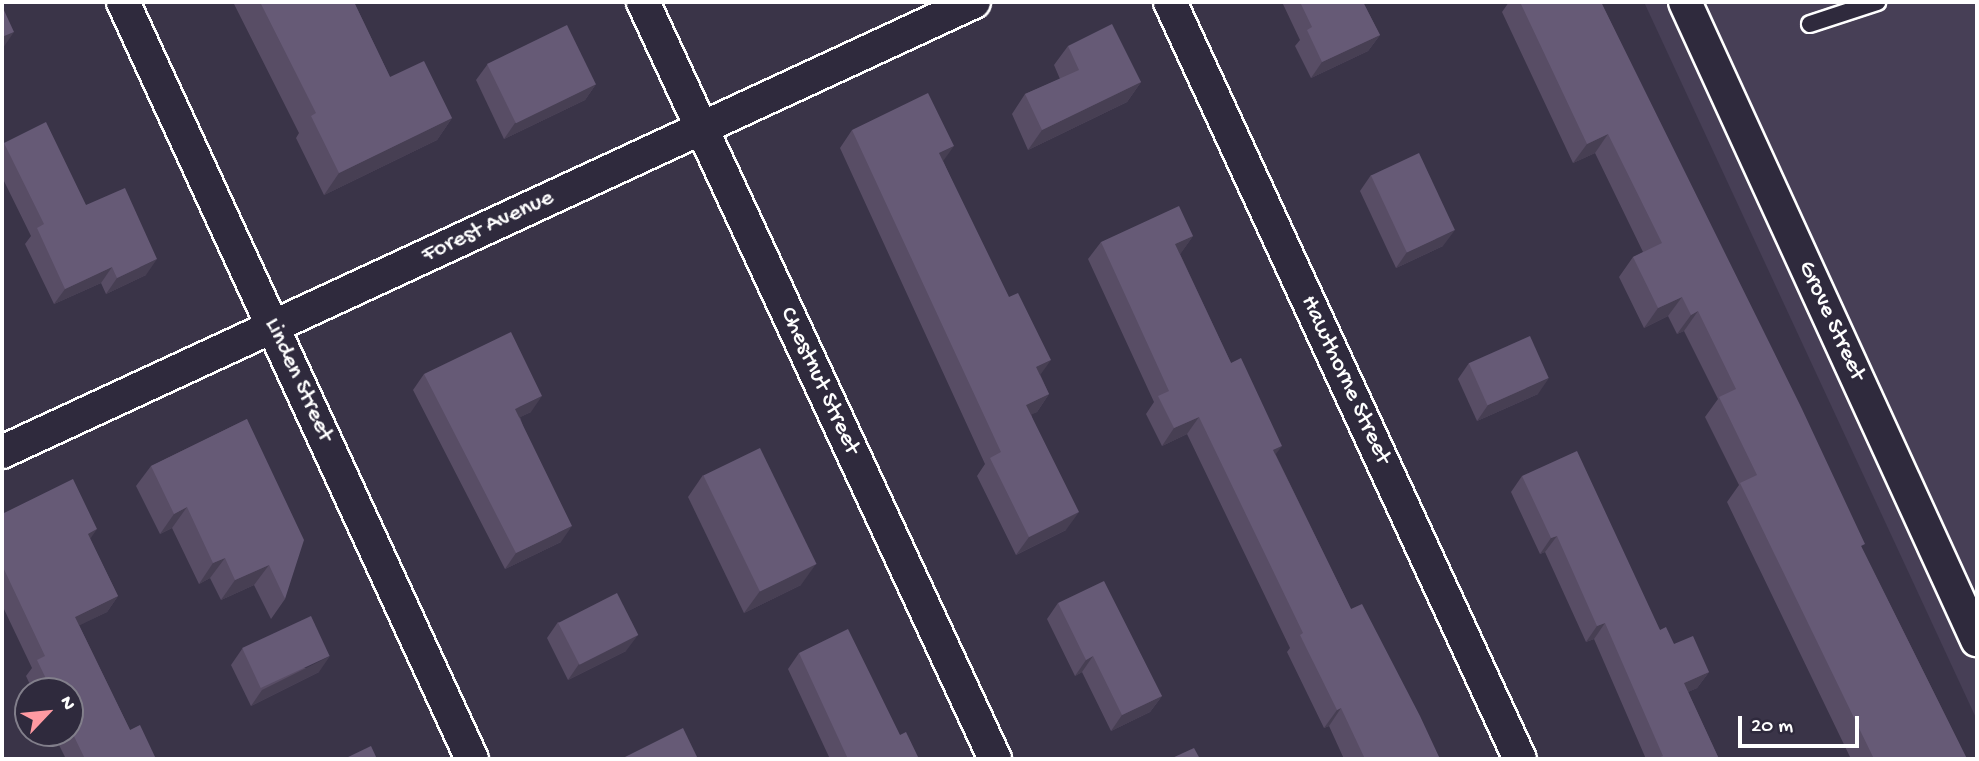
<!DOCTYPE html>
<html>
<head>
<meta charset="utf-8">
<style>
	body { margin:0 }
	#map { position:relative; width:1979px; height:761px; overflow:hidden; background:#3a3448; font-family:"Gochi Hand",sans-serif }
	div>[style] { position:absolute }
	[style*='--x'] { left:calc(var(--x)*1px); top:calc(var(--y)*1px); width:calc(var(--w)*1px); rotate:calc(var(--a)*1deg) }
	.built>* { inset:0; background:#473f56 }
	.roads { filter:drop-shadow(2px 0 #fff) drop-shadow(-2px 0 #fff) drop-shadow(0 2px #fff) drop-shadow(0 -2px #fff) }
	.lane>* { height:16px; margin:-8px; padding:0 8px; transform-origin:8px; border-radius:8px; background:#2f2a3d }
	.street>* { height:32px; margin:-16px; padding:0 16px; transform-origin:16px; border-radius:16px; background:#2f2a3d }
	.wall>* { inset:0; background:#584d65 }
	.shaded-wall>* { inset:0; background:#473f53 }
	.building>* { inset:0; background:#665a76; transform-origin:0 0 }
	span { translate:-50% -50%; white-space:nowrap; text-align:center; line-height:1.15; -webkit-text-stroke:5px #2f2a3d; paint-order:stroke }
	.street-label { font-size:24px; color:#fff }
	.frame { position:absolute; inset:0; border:4px solid #fff; pointer-events:none }
	.north { position:absolute; left:14px; top:677px; width:70px; height:70px; box-sizing:border-box; background:#2f2a3d; border:2px solid #827f8b; border-radius:50%; rotate:64deg; font-size:19px; font-weight:700; line-height:28px; text-align:center; color:#fff }
	.north::after { content:''; display:block; margin:auto; width:24px; height:32px; background:#ff9aa2; clip-path:polygon(50% 0,100% 100%,50% 72%,0 100%) }
	.scale { position:absolute; left:1738px; top:716px; width:121px; height:32px; box-sizing:border-box; border:4px solid #fff; border-top:0; padding-left:9px; font-size:21px; line-height:24px; white-space:nowrap; color:#fff; -webkit-text-stroke:5px #2f2a3d; paint-order:stroke }
</style>
</head>
<body>
<div id="map">
	<div class="built">
		<i style="clip-path:polygon(1644px 2px,1977px 2px,1977px 720px)"></i>
	</div>
	<div class="roads">
		<div class="lane">
			<i style="--x:1810;--y:24;--w:71;--a:-18.2"></i>
		</div>
		<div class="street">
			<i style="--x:123;--y:2;--w:834;--a:65.25"></i>
			<i style="--x:643;--y:2;--w:835;--a:65.06"></i>
			<i style="--x:1170;--y:2;--w:834;--a:65.19"></i>
			<i style="--x:1685;--y:2;--w:702;--a:65.41"></i>
			<i style="--x:2;--y:452;--w:1071;--a:-24.84"></i>
		</div>
	</div>
	<div class="wall">
		<i style="clip-path:polygon(233px 2px,354px 2px,390px 77px,452px 118px,437px 140px,324px 195px,296px 138px,299px 133px)"></i>
		<i style="clip-path:polygon(1282px 2px,1363px 2px,1380px 35px,1368px 51px,1311px 78px,1295px 46px,1300px 40px)"></i>
		<i style="clip-path:polygon(1509px 2px,1601px 2px,1862px 548px,1967px 759px,1851px 759px,1727px 502px,1739px 485px,1705px 417px,1718px 399px,1684px 331px,1677px 334px,1668px 316px,1644px 328px,1619px 277px,1633px 257px,1643px 252px,1595px 153px,1573px 163px,1502px 12px)"></i>
		<i style="clip-path:polygon(1068px 46px,1141px 82px,1127px 102px,1028px 150px,1012px 114px,1025px 94px,1060px 79px,1054px 65px)"></i>
		<i style="clip-path:polygon(487px 65px,596px 84px,585px 100px,504px 139px,476px 80px)"></i>
		<i style="clip-path:polygon(852px 130px,943px 161px,1049px 394px,1037px 412px,1031px 414px,1066px 530px,1016px 555px,977px 476px,985px 464px,840px 148px)"></i>
		<i style="clip-path:polygon(4px 143px,86px 205px,146px 275px,106px 294px,101px 283px,54px 304px,25px 244px,31px 236px,2px 177px,2px 146px)"></i>
		<i style="clip-path:polygon(1371px 175px,1443px 246px,1396px 268px,1360px 191px)"></i>
		<i style="clip-path:polygon(1193px 236px,1180px 254px,1231px 363px,1351px 609px,1440px 759px,1344px 759px,1329px 726px,1324px 728px,1287px 652px,1290px 648px,1187px 434px,1162px 446px,1146px 414px,1154px 402px,1088px 259px,1101px 242px)"></i>
		<i style="clip-path:polygon(1469px 363px,1538px 394px,1477px 421px,1458px 379px)"></i>
		<i style="clip-path:polygon(424px 374px,531px 412px,520px 417px,561px 542px,505px 569px,413px 390px)"></i>
		<i style="clip-path:polygon(247px 419px,285px 599px,271px 619px,254px 585px,221px 600px,210px 578px,199px 584px,172px 528px,160px 534px,136px 486px,151px 466px)"></i>
		<i style="clip-path:polygon(703px 475px,801px 585px,744px 613px,688px 497px)"></i>
		<i style="clip-path:polygon(1522px 476px,1660px 630px,1674px 644px,1709px 672px,1697px 688px,1688px 692px,1719px 759px,1646px 759px,1594px 639px,1586px 642px,1545px 552px,1540px 554px,1511px 492px)"></i>
		<i style="clip-path:polygon(2px 514px,90px 539px,118px 596px,107px 612px,79px 625px,130px 730px,156px 759px,66px 759px,53px 733px,70px 733px,70px 691px,33px 691px,26px 676px,32px 668px,2px 605px)"></i>
		<i style="clip-path:polygon(1058px 603px,1162px 696px,1150px 712px,1111px 731px,1082px 672px,1075px 676px,1047px 619px)"></i>
		<i style="clip-path:polygon(558px 622px,626px 651px,568px 680px,547px 638px)"></i>
		<i style="clip-path:polygon(242px 649px,319px 672px,251px 706px,231px 665px)"></i>
		<i style="clip-path:polygon(799px 653px,900px 735px,919px 759px,830px 759px,788px 669px)"></i>
	</div>
	<div class="shaded-wall">
		<i style="clip-path:polygon(14px 32px,3px 48px,2px 48px,2px 37px)"></i>
		<i style="clip-path:polygon(1380px 35px,1368px 51px,1311px 78px,1322px 62px)"></i>
		<i style="clip-path:polygon(1141px 82px,1127px 102px,1028px 150px,1042px 130px)"></i>
		<i style="clip-path:polygon(596px 84px,585px 100px,504px 139px,515px 123px)"></i>
		<i style="clip-path:polygon(452px 118px,437px 140px,324px 195px,339px 173px)"></i>
		<i style="clip-path:polygon(1608px 134px,1595px 153px,1573px 163px,1587px 144px)"></i>
		<i style="clip-path:polygon(954px 146px,941px 164px,939px 153px)"></i>
		<i style="clip-path:polygon(1455px 230px,1443px 246px,1396px 268px,1407px 252px)"></i>
		<i style="clip-path:polygon(1193px 236px,1181px 253px,1163px 262px,1175px 244px)"></i>
		<i style="clip-path:polygon(157px 259px,146px 275px,106px 294px,117px 278px)"></i>
		<i style="clip-path:polygon(112px 267px,101px 283px,54px 304px,65px 289px)"></i>
		<i style="clip-path:polygon(1682px 297px,1668px 316px,1644px 328px,1658px 308px)"></i>
		<i style="clip-path:polygon(1698px 311px,1684px 331px,1677px 334px,1691px 315px)"></i>
		<i style="clip-path:polygon(1051px 360px,1038px 378px,1036px 367px)"></i>
		<i style="clip-path:polygon(1549px 378px,1538px 394px,1477px 421px,1488px 405px)"></i>
		<i style="clip-path:polygon(1049px 394px,1037px 412px,1014px 423px,1026px 405px)"></i>
		<i style="clip-path:polygon(542px 396px,531px 412px,504px 425px,515px 409px)"></i>
		<i style="clip-path:polygon(1199px 417px,1187px 434px,1162px 446px,1174px 428px)"></i>
		<i style="clip-path:polygon(1282px 446px,1269px 463px,1273px 450px)"></i>
		<i style="clip-path:polygon(187px 507px,172px 528px,160px 534px,174px 514px)"></i>
		<i style="clip-path:polygon(1079px 512px,1066px 530px,1016px 555px,1029px 537px)"></i>
		<i style="clip-path:polygon(572px 526px,561px 542px,505px 569px,516px 553px)"></i>
		<i style="clip-path:polygon(97px 529px,86px 545px,88px 534px)"></i>
		<i style="clip-path:polygon(1557px 536px,1545px 552px,1540px 554px,1551px 538px)"></i>
		<i style="clip-path:polygon(225px 558px,210px 578px,199px 584px,213px 563px)"></i>
		<i style="clip-path:polygon(816px 564px,801px 585px,744px 613px,760px 591px)"></i>
		<i style="clip-path:polygon(269px 565px,254px 585px,221px 600px,235px 580px)"></i>
		<i style="clip-path:polygon(118px 596px,107px 612px,64px 633px,75px 617px)"></i>
		<i style="clip-path:polygon(1605px 623px,1594px 639px,1586px 642px,1597px 626px)"></i>
		<i style="clip-path:polygon(638px 635px,626px 651px,568px 680px,579px 664px)"></i>
		<i style="clip-path:polygon(330px 656px,319px 672px,251px 706px,262px 690px)"></i>
		<i style="clip-path:polygon(1093px 656px,1082px 672px,1075px 676px,1086px 660px)"></i>
		<i style="clip-path:polygon(1709px 672px,1697px 688px,1672px 699px,1684px 683px)"></i>
		<i style="clip-path:polygon(1162px 696px,1150px 712px,1111px 731px,1122px 715px)"></i>
		<i style="clip-path:polygon(1341px 708px,1329px 726px,1324px 728px,1337px 710px)"></i>
	</div>
	<div class="building">
		<i style="clip-path:polygon(260px 2px,354px 2px,390px 77px,424px 61px,452px 118px,339px 173px,311px 116px,316px 113px)"></i>
		<i style="clip-path:polygon(1300px 2px,1363px 2px,1380px 35px,1322px 62px,1307px 30px,1312px 27px)"></i>
		<i style="clip-path:polygon(1520px 2px,1601px 2px,1802px 409px,1865px 544px,1861px 546px,1967px 759px,1874px 759px,1740px 483px,1757px 475px,1719px 397px,1736px 389px,1698px 311px,1691px 315px,1682px 297px,1658px 308px,1633px 257px,1662px 243px,1608px 134px,1587px 144px)"></i>
		<i style="clip-path:polygon(2px 6px,14px 32px,2px 37px)"></i>
		<i style="clip-path:polygon(1112px 24px,1141px 82px,1042px 130px,1025px 94px,1079px 70px,1068px 46px)"></i>
		<i style="left:567px;top:25px;width:66px;height:89px;rotate:64deg"></i>
		<i style="clip-path:polygon(928px 93px,954px 146px,939px 153px,1009px 297px,1018px 293px,1051px 360px,1036px 367px,1049px 394px,1026px 405px,1079px 512px,1029px 537px,990px 458px,1001px 452px,852px 130px)"></i>
		<i style="clip-path:polygon(46px 122px,86px 205px,125px 188px,157px 259px,117px 278px,112px 267px,65px 289px,37px 228px,44px 224px,4px 143px)"></i>
		<i style="left:1419px;top:153px;width:85px;height:53px;rotate:65deg"></i>
		<i style="clip-path:polygon(1179px 206px,1193px 236px,1175px 244px,1231px 363px,1241px 358px,1282px 446px,1273px 450px,1351px 609px,1362px 604px,1420px 716px,1440px 759px,1365px 759px,1341px 708px,1337px 710px,1300px 635px,1303px 633px,1199px 417px,1174px 428px,1158px 396px,1169px 391px,1101px 242px)"></i>
		<i style="clip-path:polygon(511px 332px,542px 396px,515px 409px,572px 526px,516px 553px,424px 374px)"></i>
		<i style="left:1530px;top:336px;width:46px;height:67px;rotate:66deg"></i>
		<i style="clip-path:polygon(247px 419px,304px 540px,285px 599px,269px 565px,235px 580px,225px 558px,213px 563px,187px 507px,174px 514px,151px 466px)"></i>
		<i style="left:760px;top:448px;width:129px;height:63px;rotate:64deg"></i>
		<i style="clip-path:polygon(1577px 451px,1660px 630px,1666px 627px,1674px 644px,1693px 636px,1709px 672px,1684px 683px,1719px 759px,1655px 759px,1663px 756px,1605px 623px,1597px 626px,1557px 536px,1551px 538px,1522px 476px)"></i>
		<i style="clip-path:polygon(73px 479px,97px 529px,88px 534px,118px 596px,75px 617px,130px 730px,140px 725px,156px 759px,85px 759px,70px 728px,70px 691px,52px 691px,37px 660px,45px 656px,2px 565px,2px 514px)"></i>
		<i style="clip-path:polygon(1104px 581px,1162px 696px,1122px 715px,1093px 656px,1086px 660px,1058px 603px)"></i>
		<i style="left:617px;top:593px;width:47px;height:66px;rotate:63deg"></i>
		<i style="left:311px;top:616px;width:44px;height:76px;rotate:65deg"></i>
		<i style="clip-path:polygon(848px 629px,900px 735px,906px 732px,919px 759px,848px 759px,799px 653px)"></i>
		<i style="clip-path:polygon(683px 728px,698px 759px,621px 759px)"></i>
		<i style="clip-path:polygon(371px 746px,377px 759px,344px 759px)"></i>
		<i style="clip-path:polygon(1194px 748px,1200px 759px,1170px 759px)"></i>
	</div>
	<div class="street-label">
		<span style="left:488px;top:227px;rotate:-25deg">Forest Avenue</span>
		<span style="left:1831px;top:321px;rotate:65deg">Grove Street</span>
		<span style="left:298px;top:380px;rotate:65deg">Linden Street</span>
		<span style="left:1345px;top:380px;rotate:65deg">Hawthorne Street</span>
		<span style="left:819px;top:381px;rotate:65deg">Chestnut Street</span>
	</div>
	<div class="frame"></div>
	<div class="north">N</div>
	<div class="scale">20 m</div>
</div>
</body>
</html>
